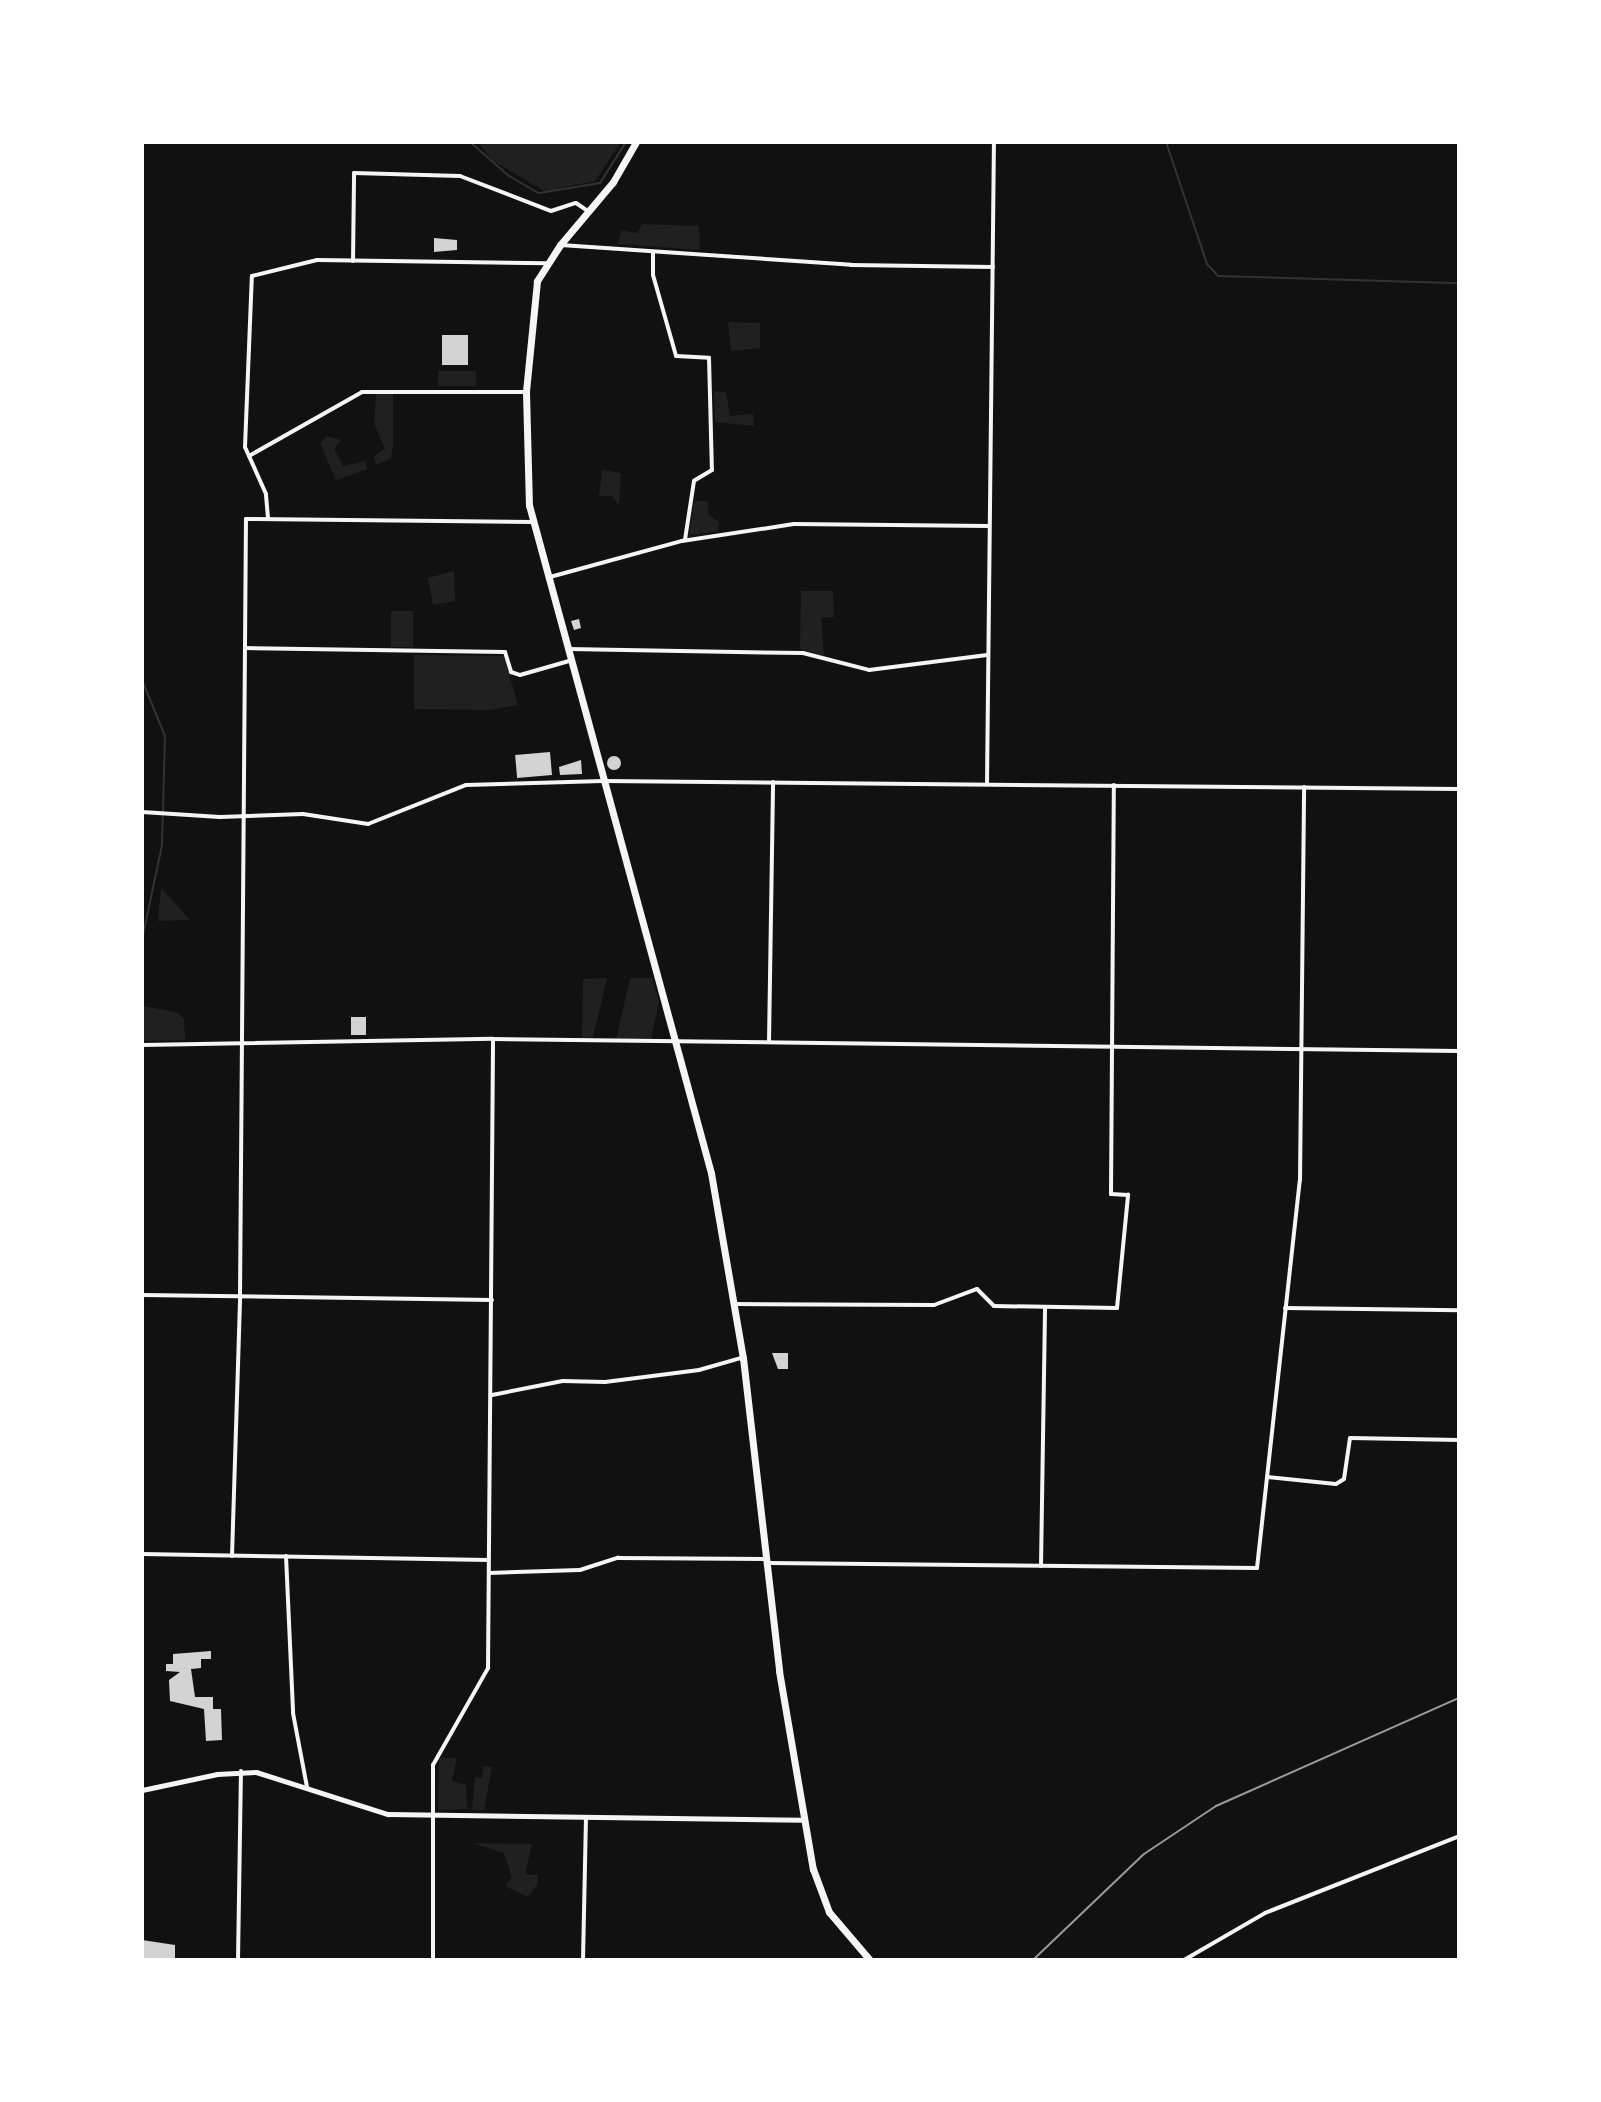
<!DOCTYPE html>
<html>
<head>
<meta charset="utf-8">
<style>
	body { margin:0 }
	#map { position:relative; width:1601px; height:2102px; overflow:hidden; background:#111; font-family:Overpass,sans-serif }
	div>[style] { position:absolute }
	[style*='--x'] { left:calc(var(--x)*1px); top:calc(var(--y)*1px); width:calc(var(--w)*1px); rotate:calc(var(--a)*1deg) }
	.green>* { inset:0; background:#202020; transform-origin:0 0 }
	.stream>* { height:2px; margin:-1px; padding:0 1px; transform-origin:1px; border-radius:1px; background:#333 }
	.building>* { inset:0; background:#d3d3d3; transform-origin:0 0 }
	.round { border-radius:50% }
	.minor>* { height:4px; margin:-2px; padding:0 2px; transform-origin:2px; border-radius:2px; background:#f5f5f5 }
	.tertiary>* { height:5px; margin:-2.5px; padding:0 2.5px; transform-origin:2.5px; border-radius:2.5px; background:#f5f5f5 }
	.primary>* { height:7px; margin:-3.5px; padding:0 3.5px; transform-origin:3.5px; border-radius:3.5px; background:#f5f5f5 }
	.rail>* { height:2px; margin:-1px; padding:0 1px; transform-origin:1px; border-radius:1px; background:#9a9a9a }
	span { translate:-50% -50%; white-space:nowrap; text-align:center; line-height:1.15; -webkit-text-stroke:6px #fff; paint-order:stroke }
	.frame { position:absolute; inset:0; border:144px solid #fff; pointer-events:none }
</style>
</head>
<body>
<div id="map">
	<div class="green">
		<i style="clip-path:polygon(478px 142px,621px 142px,595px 181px,544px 191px,492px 160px)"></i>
		<i style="clip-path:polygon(642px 224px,699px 226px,700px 250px,618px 244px,621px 230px,637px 233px)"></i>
		<i style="clip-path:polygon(728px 322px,760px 323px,760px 348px,731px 351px)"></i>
		<i style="left:438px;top:371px;width:38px;height:15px"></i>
		<i style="clip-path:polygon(714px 391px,726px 392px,730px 416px,753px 414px,754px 426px,715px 422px)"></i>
		<i style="clip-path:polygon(376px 394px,393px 394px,393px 447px,391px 458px,376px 465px,374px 456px,385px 449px,374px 424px)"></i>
		<i style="clip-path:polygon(327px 436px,341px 440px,334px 449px,343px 466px,366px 461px,367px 469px,336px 480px,320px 443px)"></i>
		<i style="clip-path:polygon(602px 470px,621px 473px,619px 505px,612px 496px,599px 496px)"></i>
		<i style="clip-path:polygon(694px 501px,708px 501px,708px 514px,719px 522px,718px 531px,689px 535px)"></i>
		<i style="clip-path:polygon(454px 571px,455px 601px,433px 605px,428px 578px)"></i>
		<i style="clip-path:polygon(801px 591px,833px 591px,834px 617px,821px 618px,824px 656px,800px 649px)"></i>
		<i style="left:413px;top:611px;width:36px;height:22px;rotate:90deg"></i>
		<i style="clip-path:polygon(414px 655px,504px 656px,518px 705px,490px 710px,414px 709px)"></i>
		<i style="clip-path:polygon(161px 888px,190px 920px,158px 921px)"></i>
		<i style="clip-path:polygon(607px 978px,593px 1037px,582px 1038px,583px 979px)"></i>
		<i style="clip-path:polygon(630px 978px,652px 978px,659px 1001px,651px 1040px,616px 1040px)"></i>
		<i style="clip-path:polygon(142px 1006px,176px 1012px,184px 1019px,185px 1040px,142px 1041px)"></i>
		<i style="clip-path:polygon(439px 1758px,457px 1758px,452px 1781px,466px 1785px,467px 1809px,438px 1810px)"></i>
		<i style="clip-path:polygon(484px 1766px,492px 1767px,484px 1810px,472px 1810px,475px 1777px,482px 1778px)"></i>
		<i style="clip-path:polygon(473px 1843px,532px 1844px,525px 1874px,538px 1875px,538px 1883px,528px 1897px,505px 1886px,512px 1878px,504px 1853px)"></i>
	</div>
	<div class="stream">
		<i style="--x:470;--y:142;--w:52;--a:41.1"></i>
		<i style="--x:509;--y:176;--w:34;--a:30"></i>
		<i style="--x:539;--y:193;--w:62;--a:-9.3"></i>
		<i style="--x:600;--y:183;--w:49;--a:-57.6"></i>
		<i style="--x:1166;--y:142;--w:129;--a:71.4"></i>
		<i style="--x:1207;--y:264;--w:16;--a:47"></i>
		<i style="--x:1218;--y:276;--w:241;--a:1.7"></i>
		<i style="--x:142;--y:680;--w:61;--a:67.7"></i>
		<i style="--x:165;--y:736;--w:109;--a:91.6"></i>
		<i style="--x:162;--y:845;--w:97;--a:101.9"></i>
	</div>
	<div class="building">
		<i style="clip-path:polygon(434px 238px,457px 240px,457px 250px,434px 252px)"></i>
		<i style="left:442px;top:335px;width:26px;height:30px"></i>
		<i style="clip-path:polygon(579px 619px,581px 628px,574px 630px,571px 621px)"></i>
		<i style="left:550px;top:752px;width:23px;height:35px;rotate:85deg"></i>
		<i class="round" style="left:607px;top:756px;width:14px;height:14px"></i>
		<i style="clip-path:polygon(581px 760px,582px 774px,560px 775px,559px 767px)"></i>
		<i style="left:351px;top:1017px;width:15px;height:18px"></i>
		<i style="clip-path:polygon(772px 1353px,788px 1353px,788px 1369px,778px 1369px)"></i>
		<i style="clip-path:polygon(211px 1651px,211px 1659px,201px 1659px,201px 1668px,191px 1669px,195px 1697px,213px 1697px,213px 1709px,221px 1709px,222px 1740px,206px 1741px,204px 1709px,170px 1701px,169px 1680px,180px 1672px,166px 1671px,166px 1664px,173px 1664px,173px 1654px)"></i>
		<i style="clip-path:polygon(142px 1940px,175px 1945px,175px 1960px,142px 1960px)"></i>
	</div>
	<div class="minor">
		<i style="--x:561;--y:245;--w:291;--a:3.9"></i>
		<i style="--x:851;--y:265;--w:142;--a:0.8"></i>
		<i style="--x:653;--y:253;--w:22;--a:90"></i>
		<i style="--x:653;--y:275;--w:84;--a:74.1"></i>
		<i style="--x:676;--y:356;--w:33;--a:3"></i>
		<i style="--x:709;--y:358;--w:112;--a:88.5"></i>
		<i style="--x:712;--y:470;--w:21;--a:149"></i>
		<i style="--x:694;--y:481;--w:60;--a:98.7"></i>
		<i style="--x:353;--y:261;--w:88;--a:-89.3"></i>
		<i style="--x:354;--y:173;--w:106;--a:1.6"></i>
		<i style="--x:460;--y:176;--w:97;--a:21"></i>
		<i style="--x:551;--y:211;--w:26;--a:-18"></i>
		<i style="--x:576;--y:203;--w:14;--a:34"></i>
		<i style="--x:249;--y:456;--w:130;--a:-29.5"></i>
		<i style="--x:362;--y:392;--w:164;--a:0"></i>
		<i style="--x:268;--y:518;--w:24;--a:-95"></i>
		<i style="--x:266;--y:494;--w:51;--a:-114.1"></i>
		<i style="--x:245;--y:447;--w:171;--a:-87.7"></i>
		<i style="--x:252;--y:276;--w:67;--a:-13.8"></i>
		<i style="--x:317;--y:260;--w:229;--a:0.8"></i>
		<i style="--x:550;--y:577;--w:137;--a:-15.3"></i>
		<i style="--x:682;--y:541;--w:113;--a:-8.6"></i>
		<i style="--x:794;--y:524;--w:195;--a:0.6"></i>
		<i style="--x:245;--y:648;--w:260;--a:0.9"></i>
		<i style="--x:505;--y:652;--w:21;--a:73"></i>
		<i style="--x:511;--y:672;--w:9;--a:18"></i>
		<i style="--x:520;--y:675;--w:51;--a:-15.9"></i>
		<i style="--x:568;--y:649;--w:235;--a:1"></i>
		<i style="--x:803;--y:653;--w:68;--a:14.4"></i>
		<i style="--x:869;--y:670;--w:119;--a:-7.2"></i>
		<i style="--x:987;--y:784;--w:642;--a:-89.38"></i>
		<i style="--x:142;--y:812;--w:78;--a:3.7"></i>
		<i style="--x:220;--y:817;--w:83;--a:-2.1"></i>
		<i style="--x:303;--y:814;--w:66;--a:8.7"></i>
		<i style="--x:368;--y:824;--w:105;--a:-21.7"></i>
		<i style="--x:466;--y:785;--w:137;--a:-1.7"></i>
		<i style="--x:603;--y:781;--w:856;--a:0.54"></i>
		<i style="--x:769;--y:1042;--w:260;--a:-89.1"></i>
		<i style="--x:142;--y:1045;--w:351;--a:-1"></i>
		<i style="--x:493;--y:1039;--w:966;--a:0.71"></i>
		<i style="--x:142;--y:1295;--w:350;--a:0.8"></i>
		<i style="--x:735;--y:1304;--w:199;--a:0.3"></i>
		<i style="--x:934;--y:1305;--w:46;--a:-20.4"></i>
		<i style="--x:977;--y:1289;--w:24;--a:45"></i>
		<i style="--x:994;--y:1306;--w:123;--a:0.9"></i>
		<i style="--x:1117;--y:1308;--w:114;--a:-84.4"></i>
		<i style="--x:1128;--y:1195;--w:17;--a:-177"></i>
		<i style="--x:1111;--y:1194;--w:409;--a:-89.6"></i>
		<i style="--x:1285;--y:1308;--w:174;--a:0.7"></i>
		<i style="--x:492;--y:1395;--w:72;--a:-11.2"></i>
		<i style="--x:563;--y:1381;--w:42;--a:1.4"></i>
		<i style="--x:605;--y:1382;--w:95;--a:-7.3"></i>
		<i style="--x:699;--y:1370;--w:44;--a:-15.9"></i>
		<i style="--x:1267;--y:1477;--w:69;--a:5.8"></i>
		<i style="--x:1336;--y:1484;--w:9;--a:-32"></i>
		<i style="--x:1344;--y:1479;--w:41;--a:-81.7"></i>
		<i style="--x:1350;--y:1438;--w:109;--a:1.1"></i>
		<i style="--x:142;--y:1554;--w:346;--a:1"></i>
		<i style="--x:232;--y:1556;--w:259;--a:-88.2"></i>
		<i style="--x:240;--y:1297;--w:778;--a:-89.56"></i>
		<i style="--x:246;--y:519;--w:286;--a:0.6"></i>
		<i style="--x:286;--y:1556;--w:157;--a:87.4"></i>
		<i style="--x:293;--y:1713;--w:75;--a:79.3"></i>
		<i style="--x:769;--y:1563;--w:488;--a:0.6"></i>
		<i style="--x:1257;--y:1568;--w:390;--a:-83.7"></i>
		<i style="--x:1300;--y:1180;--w:393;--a:-89.4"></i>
		<i style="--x:1041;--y:1566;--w:259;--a:-89.1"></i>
		<i style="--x:489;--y:1573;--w:91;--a:-1.9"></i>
		<i style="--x:580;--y:1570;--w:40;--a:-18"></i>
		<i style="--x:618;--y:1558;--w:146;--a:0.4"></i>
		<i style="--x:238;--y:1960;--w:189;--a:-89.1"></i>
		<i style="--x:433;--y:1960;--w:195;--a:-90"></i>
		<i style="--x:433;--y:1765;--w:112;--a:-60.4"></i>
		<i style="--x:488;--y:1668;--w:629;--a:-89.54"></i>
		<i style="--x:583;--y:1960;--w:143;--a:-88.8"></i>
		<i style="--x:1184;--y:1960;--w:94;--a:-30.1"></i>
		<i style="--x:1265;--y:1913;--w:209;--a:-21.6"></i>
	</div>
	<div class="tertiary">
		<i style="--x:142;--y:1790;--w:77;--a:-12"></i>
		<i style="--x:217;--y:1774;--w:39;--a:-3"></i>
		<i style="--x:256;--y:1772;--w:139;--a:17.7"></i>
		<i style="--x:388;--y:1814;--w:414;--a:0.8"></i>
	</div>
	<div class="primary">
		<i style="--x:636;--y:142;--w:46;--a:119.9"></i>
		<i style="--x:613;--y:182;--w:82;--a:130.1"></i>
		<i style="--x:560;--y:245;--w:43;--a:122.6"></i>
		<i style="--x:537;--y:281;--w:112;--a:95.7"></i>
		<i style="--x:526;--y:392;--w:113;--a:88.5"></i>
		<i style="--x:529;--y:505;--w:692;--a:74.76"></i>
		<i style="--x:711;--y:1173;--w:188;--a:80.2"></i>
		<i style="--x:743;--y:1358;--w:315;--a:83.4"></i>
		<i style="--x:779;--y:1671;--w:201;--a:80.3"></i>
		<i style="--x:813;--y:1869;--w:46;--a:69.6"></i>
		<i style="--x:829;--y:1912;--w:63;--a:49.5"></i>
	</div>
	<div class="rail">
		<i style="--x:1033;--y:1960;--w:153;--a:-43.7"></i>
		<i style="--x:1144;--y:1854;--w:87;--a:-33.7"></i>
		<i style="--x:1216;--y:1806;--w:266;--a:-24"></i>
	</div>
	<div class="frame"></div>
</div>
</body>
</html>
